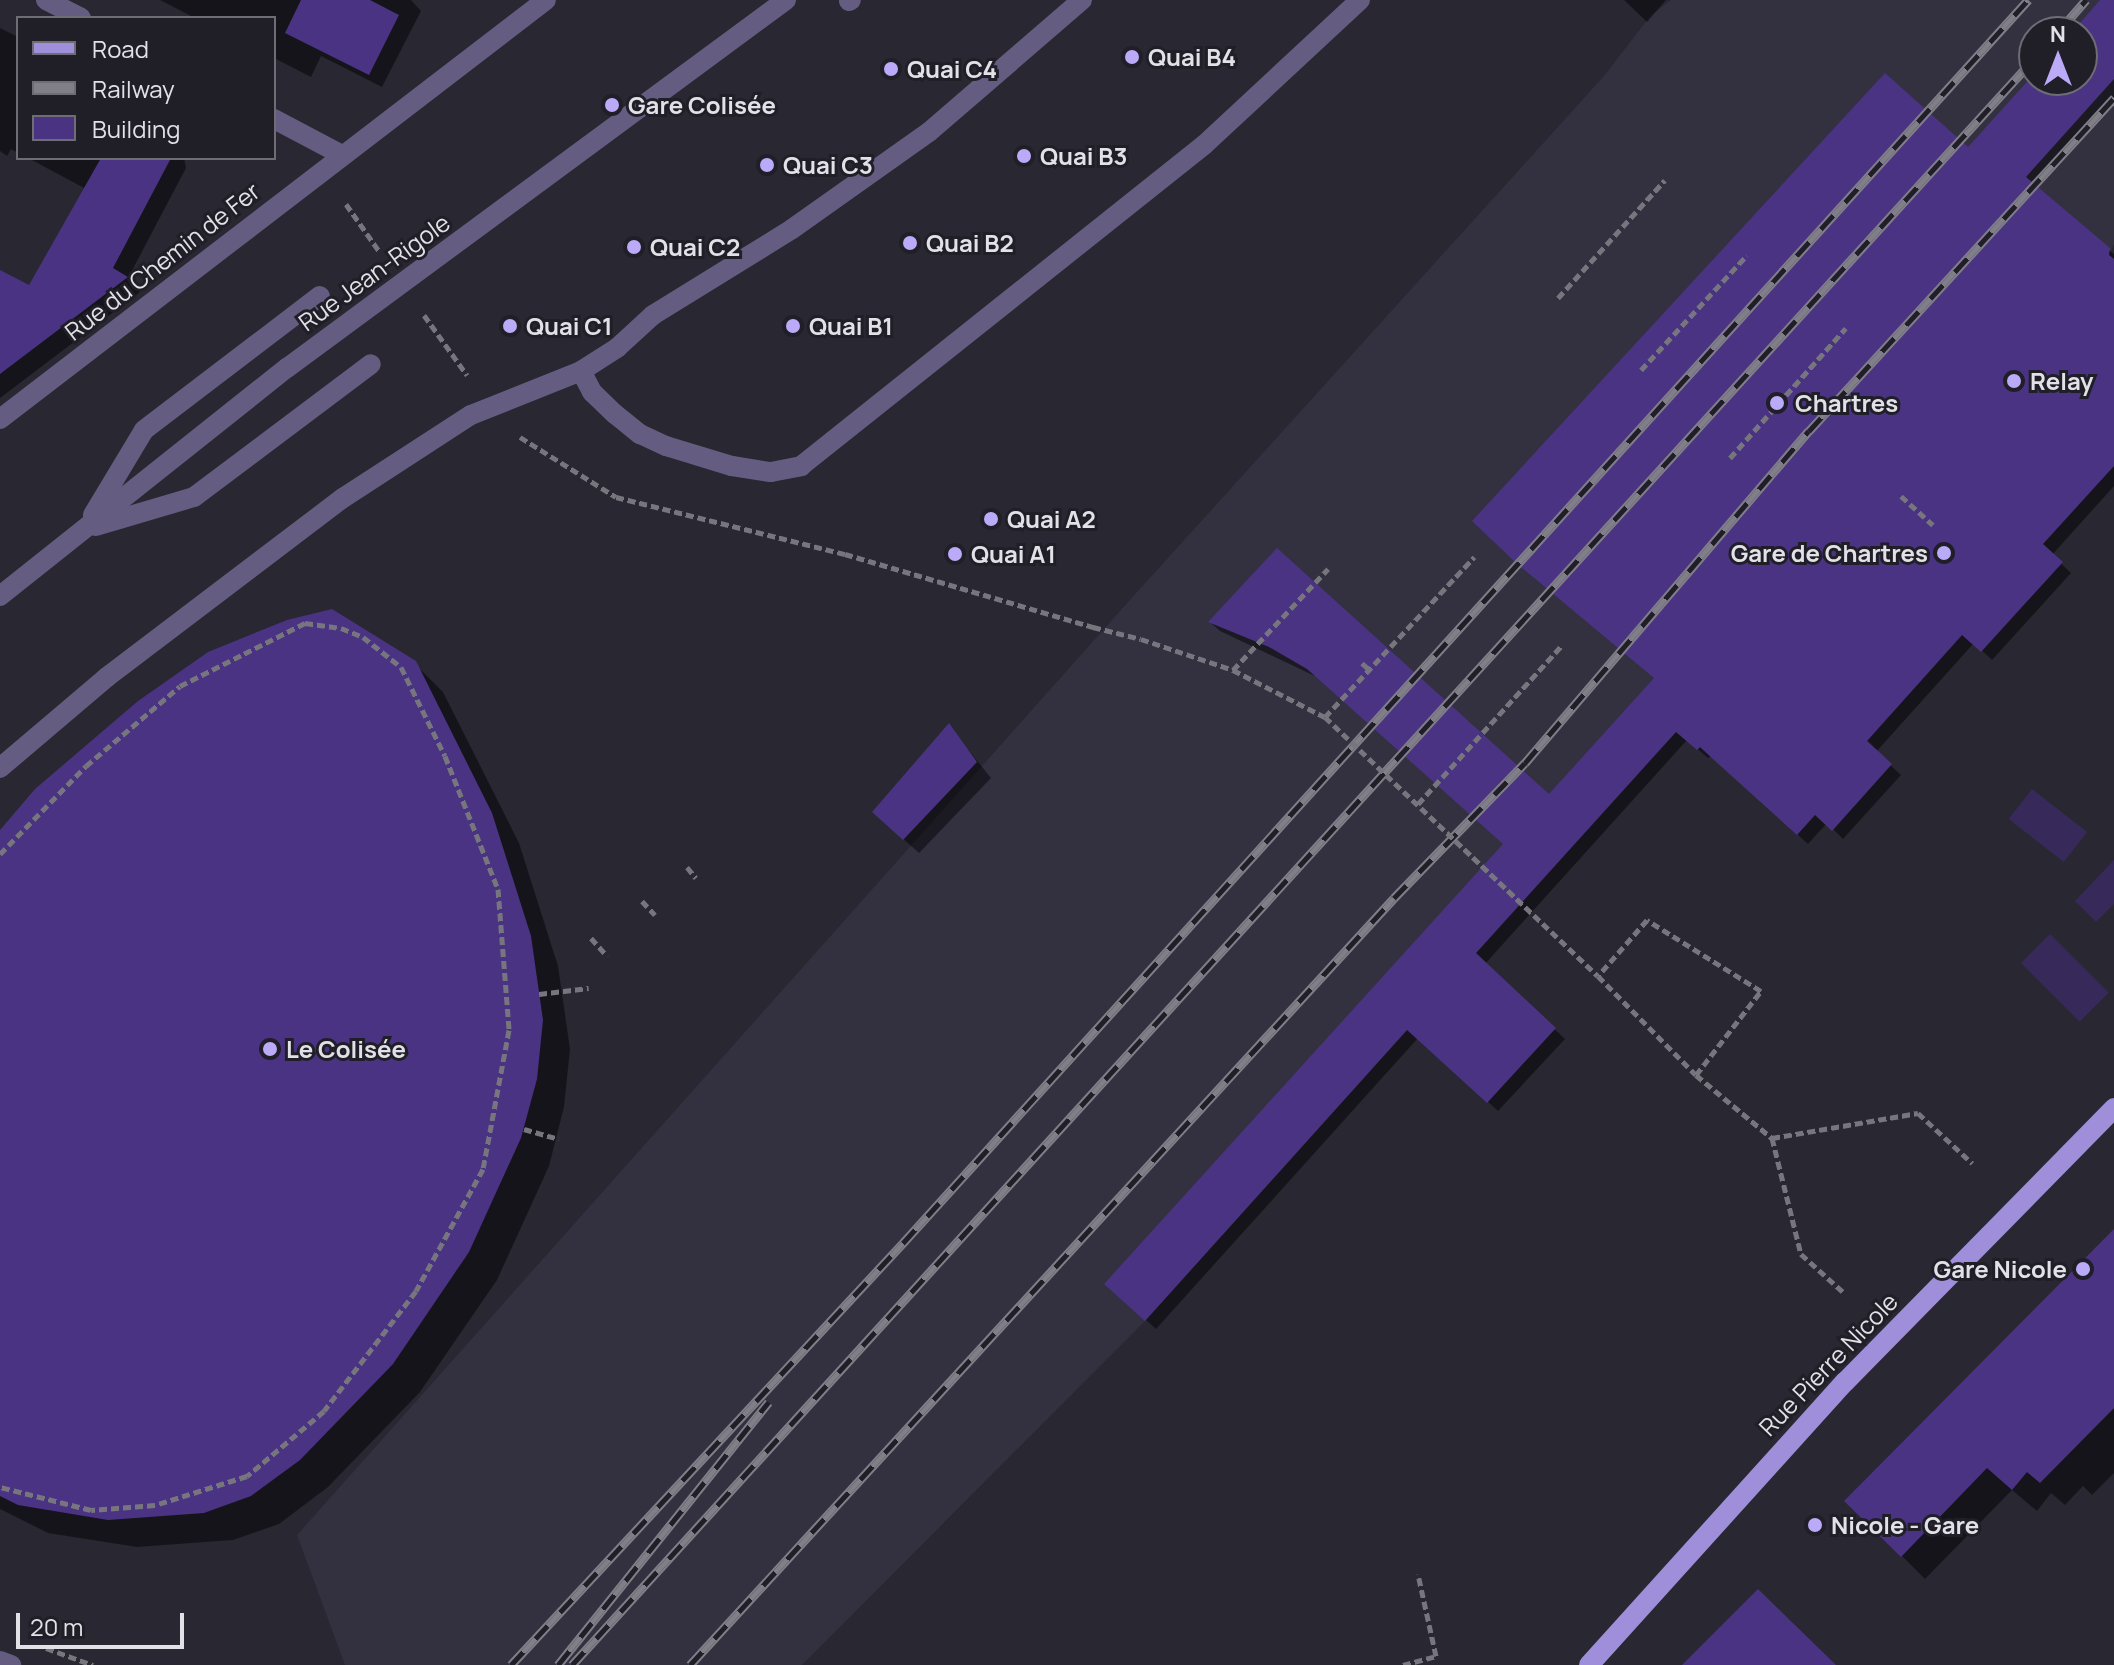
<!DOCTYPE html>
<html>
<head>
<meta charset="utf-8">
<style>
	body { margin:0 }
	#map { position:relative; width:2114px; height:1665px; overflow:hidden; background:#292731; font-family:Manrope,sans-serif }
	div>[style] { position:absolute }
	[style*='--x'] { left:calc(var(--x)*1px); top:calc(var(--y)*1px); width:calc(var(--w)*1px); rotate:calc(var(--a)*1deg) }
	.built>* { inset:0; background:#333040 }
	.green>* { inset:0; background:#372a5b; transform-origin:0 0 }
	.shadow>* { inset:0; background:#0007 }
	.building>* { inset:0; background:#4a3382 }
	.path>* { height:5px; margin-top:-2.5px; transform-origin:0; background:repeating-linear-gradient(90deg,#77757d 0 8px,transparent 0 12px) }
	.minor>* { height:20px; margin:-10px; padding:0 10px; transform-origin:10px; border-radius:10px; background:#645d81 }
	.major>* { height:20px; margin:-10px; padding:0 10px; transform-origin:10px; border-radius:10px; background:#9f8fda }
	.rail>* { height:9px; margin-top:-4.5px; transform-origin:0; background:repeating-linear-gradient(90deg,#201e27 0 18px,#807e87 0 36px); box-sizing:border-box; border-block:2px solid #807e87 }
	.path-bridge>* { height:5px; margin-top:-2.5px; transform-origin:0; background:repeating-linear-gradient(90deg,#77757d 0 8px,transparent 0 12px) }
	.dots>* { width:22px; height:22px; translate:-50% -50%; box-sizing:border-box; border:4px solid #201e27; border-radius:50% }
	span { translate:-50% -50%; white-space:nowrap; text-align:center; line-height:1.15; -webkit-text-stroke:6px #201e27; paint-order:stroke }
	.poi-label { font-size:24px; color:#e2e1e7; font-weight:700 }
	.left { translate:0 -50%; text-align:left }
	.right { translate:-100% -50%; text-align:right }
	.street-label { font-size:24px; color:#e2e1e7 }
	.legend { position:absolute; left:16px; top:16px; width:260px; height:144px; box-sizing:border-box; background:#201e27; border:2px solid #6e6c74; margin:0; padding:10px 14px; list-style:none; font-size:24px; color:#e2e1e7 }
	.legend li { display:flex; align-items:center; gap:16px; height:40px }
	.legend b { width:40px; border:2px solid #6e6c74 }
	.north { position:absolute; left:2018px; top:16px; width:80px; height:80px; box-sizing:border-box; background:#201e27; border:2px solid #6e6c74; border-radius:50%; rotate:0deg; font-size:22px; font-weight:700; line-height:32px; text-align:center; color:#e2e1e7 }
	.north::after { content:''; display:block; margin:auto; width:28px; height:36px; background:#baaaf7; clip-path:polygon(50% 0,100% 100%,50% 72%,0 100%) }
	.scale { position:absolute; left:16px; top:1613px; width:168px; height:36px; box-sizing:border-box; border:4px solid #e2e1e7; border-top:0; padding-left:10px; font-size:24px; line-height:28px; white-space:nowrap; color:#e2e1e7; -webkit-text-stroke:6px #201e27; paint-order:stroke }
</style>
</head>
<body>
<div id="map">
	<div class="built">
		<i style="clip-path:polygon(evenodd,1671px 0,2114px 0,2114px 244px,2109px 255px,2114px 259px,2043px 545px,1868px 740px,1892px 764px,1832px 831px,1815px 815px,1797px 835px,1700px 748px,1697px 750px,1676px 732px,1145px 1321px,802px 1665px,345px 1665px,297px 1535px,1129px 601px,1604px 76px,1651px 15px,1671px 0,2034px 32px,2082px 32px,2082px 80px,2034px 80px,2034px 32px)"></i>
	</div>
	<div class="green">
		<i style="left:2032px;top:789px;width:70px;height:38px;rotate:38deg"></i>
		<i style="clip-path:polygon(2114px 860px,2114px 904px,2096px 922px,2075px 901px)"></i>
		<i style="left:2050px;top:934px;width:83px;height:41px;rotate:45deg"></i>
	</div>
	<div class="shadow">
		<i style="clip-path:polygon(160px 0,411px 0,421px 11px,382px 87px,321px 56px,311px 77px,274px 58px,274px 18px,195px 18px)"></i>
		<i style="clip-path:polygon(1624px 0,1666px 0,1647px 22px)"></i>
		<i style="clip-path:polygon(2103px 0,2114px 0,2114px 100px,2035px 188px,2114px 254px,2114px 486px,2052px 555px,2071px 573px,1992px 660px,1974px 643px,1876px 752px,1901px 775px,1843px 839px,1827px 823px,1808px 844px,1711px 756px,1708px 758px,1687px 740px,1485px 964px,1565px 1039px,1498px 1111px,1418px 1038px,1156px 1329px,1116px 1293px,1505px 844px,1319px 678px,1220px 631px,1210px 622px,1277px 551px,1549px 796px,1656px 679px,1968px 150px,2034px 77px,2034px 80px,2082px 80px,2082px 32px,2074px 32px)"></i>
		<i style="clip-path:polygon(0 28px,18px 37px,18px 153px,11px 149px,7px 156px,0 151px)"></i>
		<i style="clip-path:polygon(28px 158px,184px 158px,186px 168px,127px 280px,140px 292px,0 398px,0 287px,30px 288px,86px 189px)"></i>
		<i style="clip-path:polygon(414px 663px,443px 692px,519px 843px,558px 966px,570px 1049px,564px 1107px,549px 1166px,497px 1280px,420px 1392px,328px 1487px,279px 1524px,233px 1540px,137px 1547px,48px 1533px,0 1509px,0 833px)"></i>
		<i style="clip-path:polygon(949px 726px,991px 778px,919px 853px,889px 826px)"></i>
		<i style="clip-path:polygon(2114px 1231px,2114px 1473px,2092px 1495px,2083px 1486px,2065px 1505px,2051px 1493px,2037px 1511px,2012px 1490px,1925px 1579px,1847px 1501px)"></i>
	</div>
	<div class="building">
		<i style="clip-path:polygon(301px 0,370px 0,399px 15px,369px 75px,285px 33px)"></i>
		<i style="clip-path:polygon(2100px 0,2114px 0,2114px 79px,2026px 177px,2110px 248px,2109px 255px,2114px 259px,2114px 466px,2043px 544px,2063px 562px,1981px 652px,1962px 635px,1867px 741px,1892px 764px,1832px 831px,1815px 815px,1797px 835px,1700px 747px,1697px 750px,1676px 732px,1476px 953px,1556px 1028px,1487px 1103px,1407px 1030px,1145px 1321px,1104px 1284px,1503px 844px,1307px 669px,1269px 647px,1208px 622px,1277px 548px,1549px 794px,1654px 678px,1515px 562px,1472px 521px,1885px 73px,1968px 147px,2034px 74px,2034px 80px,2082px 80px,2082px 32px,2072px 32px)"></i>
		<i style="clip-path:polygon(101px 158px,171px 158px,113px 268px,128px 277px,0 374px,0 270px,29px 285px)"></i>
		<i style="clip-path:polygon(332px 609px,416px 661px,492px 813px,531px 936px,543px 1020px,537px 1079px,521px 1138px,469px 1252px,393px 1364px,300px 1460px,251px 1496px,204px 1513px,108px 1520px,18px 1505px,0 1496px,0 830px,35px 789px,138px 701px,208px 652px,287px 620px)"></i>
		<i style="clip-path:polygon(949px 723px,977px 762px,903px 840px,872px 812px)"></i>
		<i style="clip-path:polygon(2114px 1229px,2114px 1408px,2040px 1483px,2027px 1472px,2012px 1490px,1987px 1468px,1901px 1557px,1844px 1501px)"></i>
		<i style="clip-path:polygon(1758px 1589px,1836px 1665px,1682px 1665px)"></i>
	</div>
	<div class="path">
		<i style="--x:346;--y:204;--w:57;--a:54.9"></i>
		<i style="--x:1558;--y:298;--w:159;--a:-47.8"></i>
		<i style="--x:424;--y:315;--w:74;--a:54.4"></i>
		<i style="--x:1641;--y:370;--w:156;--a:-47.3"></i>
		<i style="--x:520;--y:437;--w:113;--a:32"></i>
		<i style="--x:616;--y:497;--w:236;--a:14"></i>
		<i style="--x:845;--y:554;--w:259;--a:16.4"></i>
		<i style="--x:1730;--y:458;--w:174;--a:-48.3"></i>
		<i style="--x:1901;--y:496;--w:43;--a:42.2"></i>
		<i style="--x:1362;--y:663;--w:12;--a:42"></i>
		<i style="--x:1233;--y:670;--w:139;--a:-46.8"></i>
		<i style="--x:1325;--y:717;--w:219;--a:-47"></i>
		<i style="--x:1418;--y:804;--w:215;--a:-47.8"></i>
		<i style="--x:0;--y:854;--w:123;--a:-45.7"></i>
		<i style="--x:86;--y:766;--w:123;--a:-40.4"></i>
		<i style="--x:180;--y:686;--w:140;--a:-26.7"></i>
		<i style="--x:305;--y:623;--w:36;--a:8"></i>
		<i style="--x:341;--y:628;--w:24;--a:22"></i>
		<i style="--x:363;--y:637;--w:48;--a:38.3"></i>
		<i style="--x:401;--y:667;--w:99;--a:63.7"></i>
		<i style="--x:445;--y:756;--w:143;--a:68.3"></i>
		<i style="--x:498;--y:889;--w:141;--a:85.5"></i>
		<i style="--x:509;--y:1030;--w:141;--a:100.6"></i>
		<i style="--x:483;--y:1169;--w:139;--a:118.8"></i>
		<i style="--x:416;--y:1291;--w:151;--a:127.5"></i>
		<i style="--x:324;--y:1411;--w:101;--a:139.8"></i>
		<i style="--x:247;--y:1476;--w:96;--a:162.5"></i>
		<i style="--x:155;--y:1505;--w:64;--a:175.5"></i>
		<i style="--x:91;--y:1510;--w:94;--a:-165.8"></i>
		<i style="--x:687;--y:867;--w:14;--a:51"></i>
		<i style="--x:642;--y:901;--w:19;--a:47"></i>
		<i style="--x:591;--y:938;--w:24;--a:48"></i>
		<i style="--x:539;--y:994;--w:50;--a:-6.8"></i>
		<i style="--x:1696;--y:1075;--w:106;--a:-52.3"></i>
		<i style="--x:1761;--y:991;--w:134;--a:-148.1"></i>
		<i style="--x:1647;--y:920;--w:74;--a:131.2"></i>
		<i style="--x:1598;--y:976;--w:139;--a:45.3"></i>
		<i style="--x:1696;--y:1075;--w:99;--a:39.7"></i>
		<i style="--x:1772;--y:1138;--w:148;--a:-9.7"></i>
		<i style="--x:1918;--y:1113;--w:74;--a:42.8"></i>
		<i style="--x:524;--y:1129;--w:36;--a:16"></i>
		<i style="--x:1772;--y:1138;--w:120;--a:76"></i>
		<i style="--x:1801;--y:1254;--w:57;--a:42.1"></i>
		<i style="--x:46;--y:1648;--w:50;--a:19.9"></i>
		<i style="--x:1403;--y:1665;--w:34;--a:-15"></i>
		<i style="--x:1436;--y:1656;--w:84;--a:-102.4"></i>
	</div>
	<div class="minor">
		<i style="--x:46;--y:0;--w:39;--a:27"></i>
		<i style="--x:849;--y:1;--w:2;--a:-27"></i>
		<i style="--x:274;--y:119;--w:77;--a:27.9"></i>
		<i style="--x:581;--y:371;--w:24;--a:62"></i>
		<i style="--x:592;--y:392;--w:32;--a:44"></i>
		<i style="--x:615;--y:414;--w:32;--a:39"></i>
		<i style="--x:640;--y:434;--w:29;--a:25"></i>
		<i style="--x:666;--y:446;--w:69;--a:16.9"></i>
		<i style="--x:732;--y:466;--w:39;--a:9"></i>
		<i style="--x:771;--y:472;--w:31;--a:-11"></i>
		<i style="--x:801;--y:466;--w:515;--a:-38.54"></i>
		<i style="--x:1204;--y:145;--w:213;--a:-42.9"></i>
		<i style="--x:0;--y:419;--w:688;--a:-37.5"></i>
		<i style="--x:93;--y:515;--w:99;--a:-59"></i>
		<i style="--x:144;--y:430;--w:221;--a:-37.3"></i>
		<i style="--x:96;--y:526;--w:102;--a:-16.5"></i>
		<i style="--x:194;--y:497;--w:221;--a:-36.9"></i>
		<i style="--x:0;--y:596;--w:367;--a:-38.5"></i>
		<i style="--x:287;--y:368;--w:620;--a:-36.41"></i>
		<i style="--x:0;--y:768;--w:140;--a:-40.4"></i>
		<i style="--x:107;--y:677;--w:296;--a:-37.2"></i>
		<i style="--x:343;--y:498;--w:153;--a:-33"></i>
		<i style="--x:471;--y:415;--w:118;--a:-21.8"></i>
		<i style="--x:581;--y:371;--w:43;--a:-32.6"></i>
		<i style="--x:617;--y:348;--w:49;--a:-42.5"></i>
		<i style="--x:653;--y:315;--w:163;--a:-31.7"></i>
		<i style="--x:792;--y:229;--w:168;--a:-35.3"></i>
		<i style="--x:929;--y:132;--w:202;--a:-40.8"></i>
		<i style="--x:0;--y:1661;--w:12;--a:20"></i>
	</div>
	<div class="major">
		<i style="--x:1589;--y:1665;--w:382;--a:-47.9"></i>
		<i style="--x:1845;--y:1382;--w:384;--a:-45.5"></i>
	</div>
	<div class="rail">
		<i style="--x:2058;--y:32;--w:43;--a:-48.8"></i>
		<i style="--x:511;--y:1665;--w:576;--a:-47.11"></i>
		<i style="--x:903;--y:1243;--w:1677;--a:-47.85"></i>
		<i style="--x:558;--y:1665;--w:337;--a:-51.3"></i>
		<i style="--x:572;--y:1665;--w:2172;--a:-47.69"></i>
		<i style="--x:690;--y:1665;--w:1041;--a:-47.45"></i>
		<i style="--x:1394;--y:898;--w:188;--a:-45.9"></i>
		<i style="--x:1525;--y:763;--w:437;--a:-49.5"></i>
		<i style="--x:1809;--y:431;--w:452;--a:-47.5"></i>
	</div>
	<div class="path-bridge">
		<i style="--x:1093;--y:627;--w:49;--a:14"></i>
		<i style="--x:1141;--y:639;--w:97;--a:18.6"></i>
		<i style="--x:1233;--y:670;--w:103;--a:27.1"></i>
		<i style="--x:1325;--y:717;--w:376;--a:43.5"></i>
	</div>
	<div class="dots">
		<i style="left:1132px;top:57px;background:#baaaf7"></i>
		<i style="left:891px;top:69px;background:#baaaf7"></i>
		<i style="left:612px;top:105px;background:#baaaf7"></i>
		<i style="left:1024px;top:156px;background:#baaaf7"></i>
		<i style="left:767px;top:165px;background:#baaaf7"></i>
		<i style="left:910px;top:243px;background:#baaaf7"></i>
		<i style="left:634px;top:247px;background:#baaaf7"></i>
		<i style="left:510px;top:326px;background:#baaaf7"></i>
		<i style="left:793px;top:326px;background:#baaaf7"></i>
		<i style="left:2014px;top:381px;background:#baaaf7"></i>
		<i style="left:1777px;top:403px;background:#baaaf7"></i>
		<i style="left:991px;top:519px;background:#baaaf7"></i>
		<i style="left:1944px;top:553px;background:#baaaf7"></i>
		<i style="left:955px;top:554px;background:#baaaf7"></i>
		<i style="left:270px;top:1049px;background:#baaaf7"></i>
		<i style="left:2083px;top:1269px;background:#baaaf7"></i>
		<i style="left:1815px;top:1525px;background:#baaaf7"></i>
	</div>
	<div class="poi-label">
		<span class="left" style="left:1148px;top:57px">Quai B4</span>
		<span class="left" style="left:907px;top:69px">Quai C4</span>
		<span class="left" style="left:628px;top:105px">Gare Colisée</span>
		<span class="left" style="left:1040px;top:156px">Quai B3</span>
		<span class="left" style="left:783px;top:165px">Quai C3</span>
		<span class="left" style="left:926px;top:243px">Quai B2</span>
		<span class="left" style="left:650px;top:247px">Quai C2</span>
		<span class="left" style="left:526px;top:326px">Quai C1</span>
		<span class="left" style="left:809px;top:326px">Quai B1</span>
		<span class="left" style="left:2030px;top:381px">Relay</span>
		<span class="left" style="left:1795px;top:403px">Chartres</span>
		<span class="left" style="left:1007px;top:519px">Quai A2</span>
		<span class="right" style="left:1928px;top:553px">Gare de Chartres</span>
		<span class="left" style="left:971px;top:554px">Quai A1</span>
		<span class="left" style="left:286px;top:1049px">Le Colisée</span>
		<span class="right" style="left:2067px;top:1269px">Gare Nicole</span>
		<span class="left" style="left:1831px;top:1525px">Nicole - Gare</span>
	</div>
	<div class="street-label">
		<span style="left:162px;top:261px;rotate:-38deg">Rue du Chemin de Fer</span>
		<span style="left:374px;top:272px;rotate:-36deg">Rue Jean-Rigole</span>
		<span style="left:1828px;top:1364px;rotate:-46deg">Rue Pierre Nicole</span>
	</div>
	<ul class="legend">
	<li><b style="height:10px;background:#9f8fda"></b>Road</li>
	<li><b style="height:10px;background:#807e87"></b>Railway</li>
	<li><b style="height:22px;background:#4a3382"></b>Building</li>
	</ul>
	<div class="north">N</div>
	<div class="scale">20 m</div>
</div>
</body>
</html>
